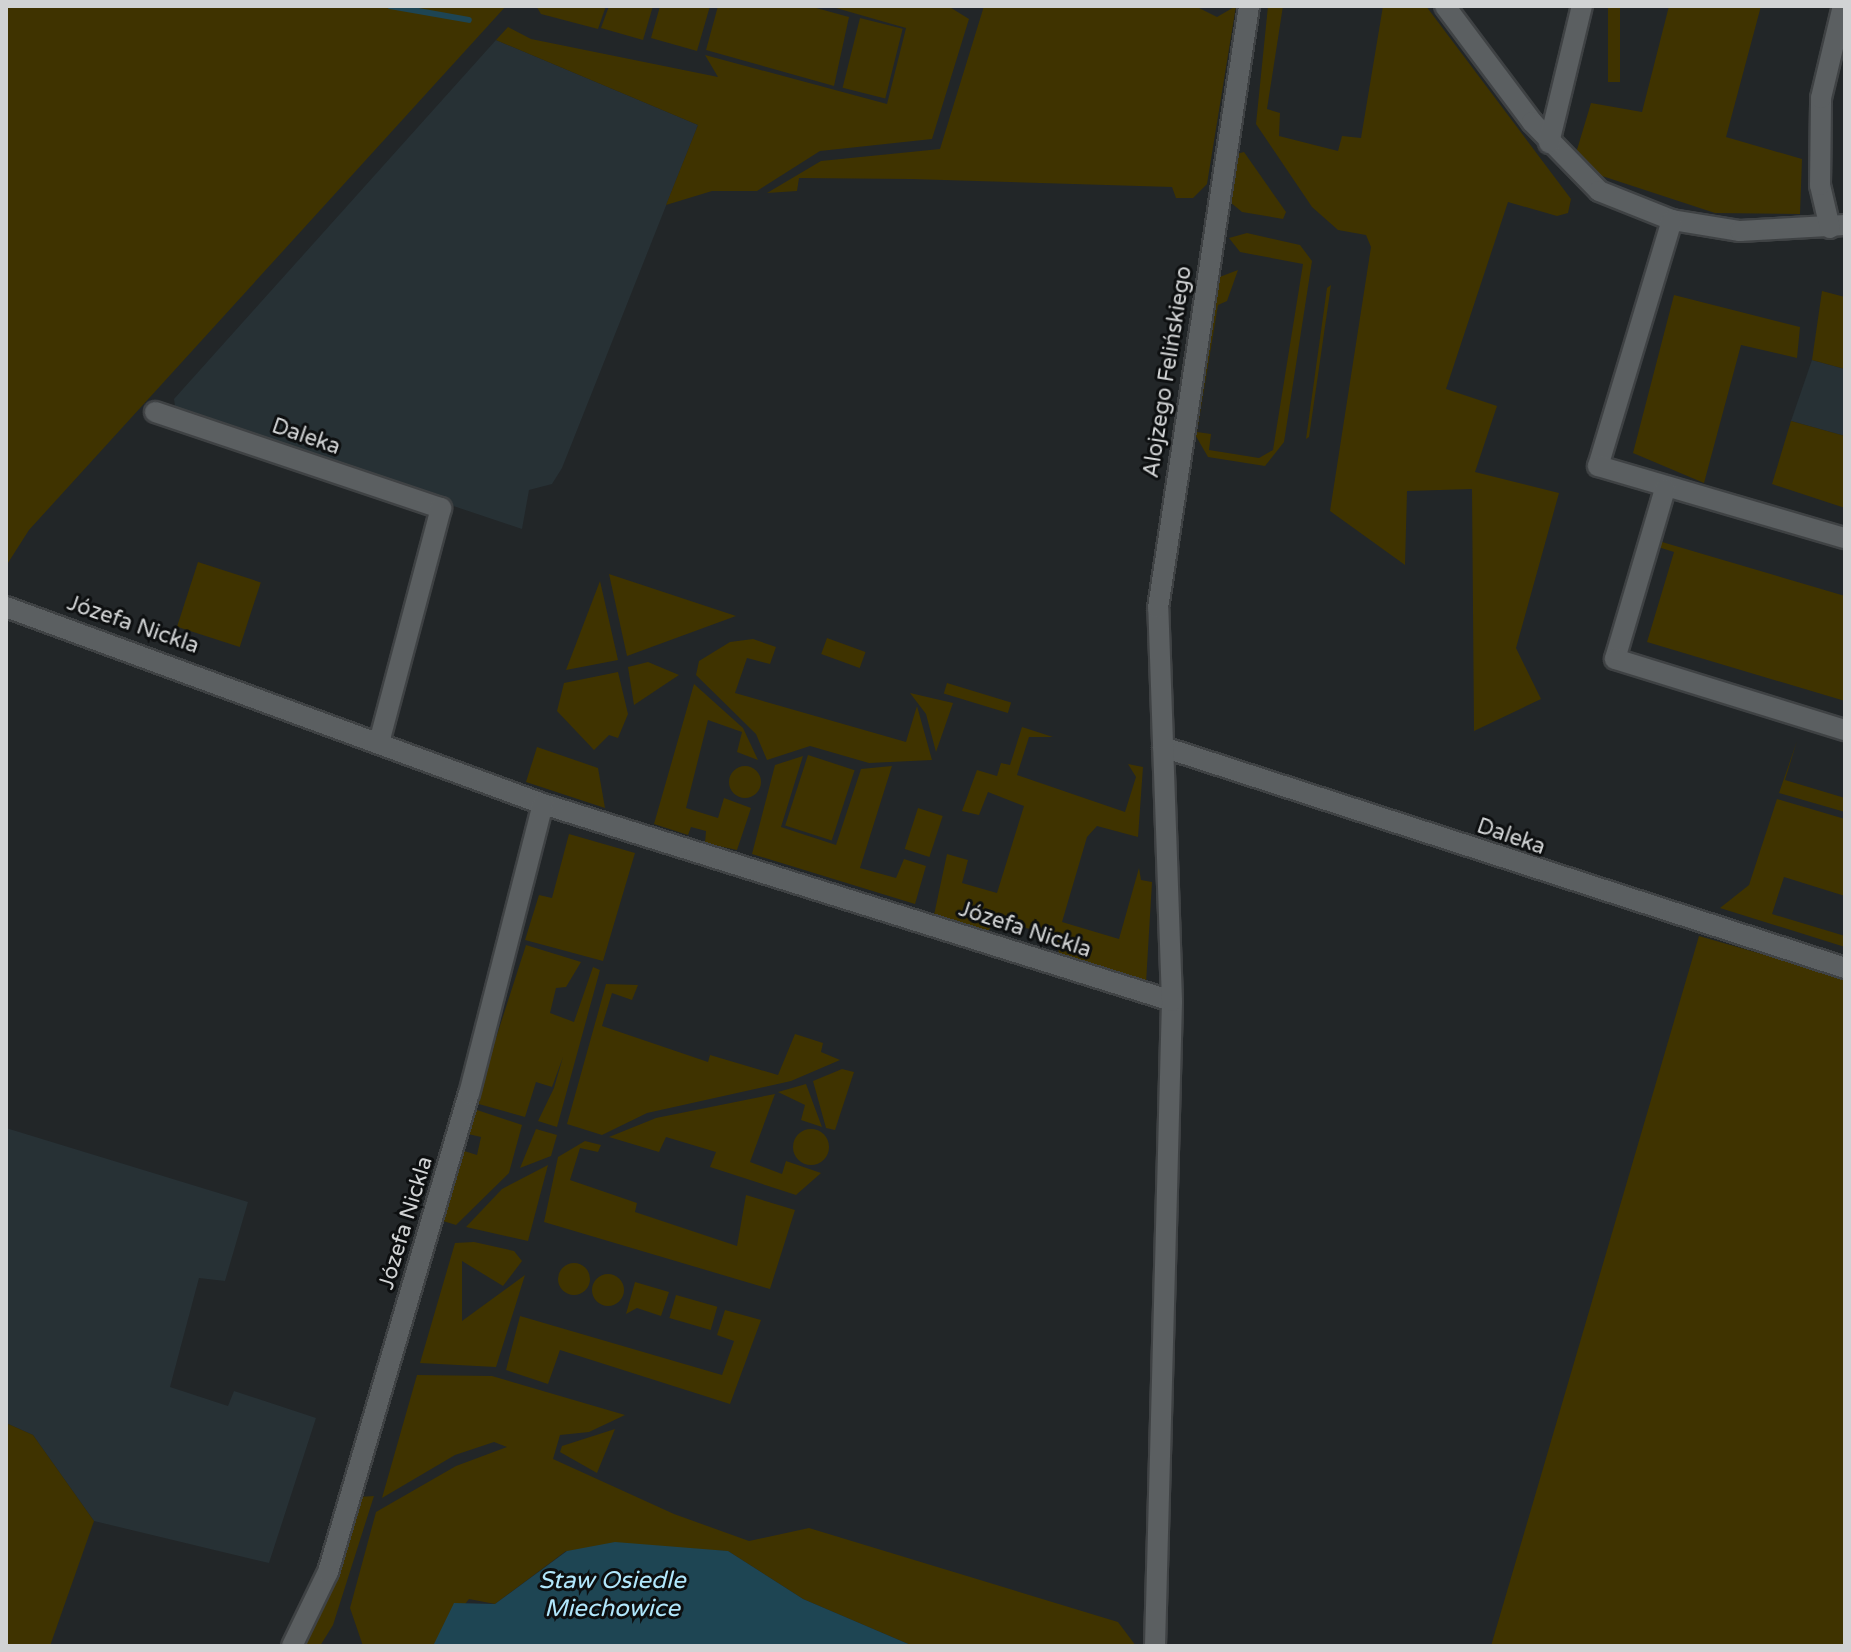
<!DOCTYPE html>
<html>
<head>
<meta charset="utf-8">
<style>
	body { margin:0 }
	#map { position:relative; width:1851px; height:1652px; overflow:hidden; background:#222628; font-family:"Varela Round",sans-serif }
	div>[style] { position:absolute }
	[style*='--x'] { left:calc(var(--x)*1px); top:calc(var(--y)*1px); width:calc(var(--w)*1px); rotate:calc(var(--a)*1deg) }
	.built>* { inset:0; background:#273135 }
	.green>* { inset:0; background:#3f3300; transform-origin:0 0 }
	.round { border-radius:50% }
	.water>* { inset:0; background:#1e4553 }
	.stream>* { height:6px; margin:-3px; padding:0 3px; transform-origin:3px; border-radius:3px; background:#1e4553 }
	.roads { filter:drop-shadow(2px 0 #3f4244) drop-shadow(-2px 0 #3f4244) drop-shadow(0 2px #3f4244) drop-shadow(0 -2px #3f4244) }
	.minor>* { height:20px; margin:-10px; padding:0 10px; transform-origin:10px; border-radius:10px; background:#5b5f61 }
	span { translate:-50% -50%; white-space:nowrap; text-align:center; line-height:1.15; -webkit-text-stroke:6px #0d0f10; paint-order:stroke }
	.street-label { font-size:22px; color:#d1d3d4 }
	.water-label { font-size:24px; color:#b1e7fc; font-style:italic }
	.frame { position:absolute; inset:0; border:8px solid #d1d3d4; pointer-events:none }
</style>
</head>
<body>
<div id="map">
	<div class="built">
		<i style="clip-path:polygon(496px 40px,698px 125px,562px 468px,552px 484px,529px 490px,522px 529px,176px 413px,174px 399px)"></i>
		<i style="clip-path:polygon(1812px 360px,1845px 369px,1845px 436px,1791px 421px)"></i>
		<i style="clip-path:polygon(6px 1128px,248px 1202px,225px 1281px,199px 1278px,170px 1387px,228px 1406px,234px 1391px,316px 1418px,269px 1563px,94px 1521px,33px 1435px,6px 1423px)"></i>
	</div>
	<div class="green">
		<i style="clip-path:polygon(6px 6px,506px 6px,29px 530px,6px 566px)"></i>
		<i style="clip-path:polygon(536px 6px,606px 6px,598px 29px,541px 14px)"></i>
		<i style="clip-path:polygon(609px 6px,653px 6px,643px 40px,601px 28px)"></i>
		<i style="clip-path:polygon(660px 6px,710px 6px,697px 51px,651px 38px)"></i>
		<i style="clip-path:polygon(718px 6px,809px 6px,849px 17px,834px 86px,706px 50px)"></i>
		<i style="clip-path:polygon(829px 6px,948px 6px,969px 19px,932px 139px,820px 151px,757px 191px,712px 191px,666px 205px,698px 125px,496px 40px,508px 27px,531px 39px,718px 77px,705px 55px,887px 104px,906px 28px)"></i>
		<i style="clip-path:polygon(984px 6px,1195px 6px,1217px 17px,1236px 6px,1207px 184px,1193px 198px,1176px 198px,1172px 187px,911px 179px,799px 178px,797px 191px,767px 193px,821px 161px,940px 149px)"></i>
		<i style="clip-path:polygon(1268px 6px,1283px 6px,1267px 109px,1280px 113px,1279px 136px,1338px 151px,1342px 136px,1361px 138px,1383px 6px,1426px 6px,1571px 199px,1568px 213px,1557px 216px,1508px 202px,1446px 389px,1497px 406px,1475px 472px,1559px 493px,1516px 648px,1541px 699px,1474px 731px,1472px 489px,1407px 491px,1405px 565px,1330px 511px,1371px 247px,1366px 235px,1338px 230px,1312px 207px,1256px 124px)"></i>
		<i style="left:1608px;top:6px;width:12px;height:76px"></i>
		<i style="clip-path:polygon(1669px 6px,1761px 6px,1726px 137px,1802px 159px,1800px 214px,1715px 213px,1596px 174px,1576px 153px,1591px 103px,1642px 112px)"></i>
		<i style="left:860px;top:18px;width:44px;height:72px;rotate:14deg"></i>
		<i style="clip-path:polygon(1244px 152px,1286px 212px,1283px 219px,1242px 212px,1230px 202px,1236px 154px)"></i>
		<i style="clip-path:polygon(1247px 233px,1300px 245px,1312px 261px,1284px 442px,1265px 466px,1208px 457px,1193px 431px,1217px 278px,1238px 270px,1227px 301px,1218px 305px,1197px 432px,1211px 434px,1209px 450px,1259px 458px,1273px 450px,1303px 264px,1240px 252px,1229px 238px)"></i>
		<i style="clip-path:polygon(1331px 285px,1309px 437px,1306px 439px,1327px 288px)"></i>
		<i style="clip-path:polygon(1822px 291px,1845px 297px,1845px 369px,1812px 360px)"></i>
		<i style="clip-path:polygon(1674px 295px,1800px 327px,1797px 358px,1741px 345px,1704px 483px,1633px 453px)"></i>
		<i style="clip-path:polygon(1791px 421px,1845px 436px,1845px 508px,1772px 484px)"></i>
		<i style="clip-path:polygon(1662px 542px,1845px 596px,1845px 701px,1647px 642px,1674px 552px,1658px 547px)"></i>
		<i style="left:198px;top:562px;width:66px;height:68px;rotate:18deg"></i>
		<i style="clip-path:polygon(609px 574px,736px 616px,627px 656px)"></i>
		<i style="clip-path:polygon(600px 581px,618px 660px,566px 670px)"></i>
		<i style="left:827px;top:638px;width:41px;height:17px;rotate:20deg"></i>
		<i style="clip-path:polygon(753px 639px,776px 647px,770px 664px,747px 658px,735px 693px,906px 742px,917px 706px,932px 760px,869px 763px,810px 746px,767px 760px,756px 734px,696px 675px,699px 661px,730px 642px)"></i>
		<i style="clip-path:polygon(648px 662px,679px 675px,634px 705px,628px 667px)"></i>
		<i style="clip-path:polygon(618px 672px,628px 714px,618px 738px,609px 735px,594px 750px,557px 711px,564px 683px)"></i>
		<i style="left:947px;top:683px;width:67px;height:11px;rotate:17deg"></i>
		<i style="clip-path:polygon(694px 684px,743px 728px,758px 760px,737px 752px,742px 732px,708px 720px,686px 808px,718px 818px,724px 798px,751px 808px,737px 850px,705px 843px,706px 831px,691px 827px,688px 835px,654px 824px)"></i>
		<i style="clip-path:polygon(910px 693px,953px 703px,936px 752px,926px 714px)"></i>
		<i style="clip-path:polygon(1022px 727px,1053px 737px,1029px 737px,1017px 775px,1125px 812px,1136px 777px,1128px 764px,1143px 767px,1138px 837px,1097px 826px,1087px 837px,1062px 922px,1119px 939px,1139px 868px,1141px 880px,1152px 882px,1146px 983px,1059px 955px,1057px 937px,995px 919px,987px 934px,934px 915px,947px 854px,968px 860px,962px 883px,997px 893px,1024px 806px,988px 792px,979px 815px,962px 811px,977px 770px,997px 776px,1001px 763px,1010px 765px)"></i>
		<i style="clip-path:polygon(1797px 741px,1785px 780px,1845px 798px,1845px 812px,1779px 793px)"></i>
		<i style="clip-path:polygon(537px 747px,598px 768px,605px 808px,526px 782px)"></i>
		<i style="left:808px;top:755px;width:49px;height:74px;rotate:18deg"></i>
		<i style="clip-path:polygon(803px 756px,781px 827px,836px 845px,861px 769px,892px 766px,860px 868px,896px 878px,904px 859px,926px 866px,915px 904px,752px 854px,775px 765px)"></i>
		<i class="round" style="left:729px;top:766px;width:32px;height:32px"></i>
		<i style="clip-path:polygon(1777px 799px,1845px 819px,1845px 896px,1784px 877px,1772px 914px,1845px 936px,1845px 947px,1720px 908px,1749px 885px)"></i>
		<i style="left:918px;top:808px;width:26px;height:43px;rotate:18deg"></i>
		<i style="clip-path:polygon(569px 834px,635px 853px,603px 961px,525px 940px,539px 895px,552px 898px)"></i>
		<i style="clip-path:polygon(1699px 936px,1845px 978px,1845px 1646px,1491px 1646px)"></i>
		<i style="clip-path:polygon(526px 945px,581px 962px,566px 987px,556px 988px,550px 1013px,574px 1022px,593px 967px,600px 970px,557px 1127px,538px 1121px,554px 1088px,563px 1057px,552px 1087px,536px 1082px,525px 1117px,475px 1103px)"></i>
		<i style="clip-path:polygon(606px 984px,638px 985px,632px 1000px,612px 993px,602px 1026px,708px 1062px,710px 1055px,778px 1075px,795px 1034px,823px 1043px,821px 1052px,840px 1060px,791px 1081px,647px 1113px,602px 1135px,567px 1124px)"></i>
		<i style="clip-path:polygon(842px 1069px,854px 1072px,835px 1130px,826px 1128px,813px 1081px)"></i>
		<i style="clip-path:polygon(806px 1084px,822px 1127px,801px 1120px,805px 1105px,778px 1092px)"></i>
		<i style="clip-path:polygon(775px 1094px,750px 1162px,782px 1174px,786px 1161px,821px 1173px,796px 1195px,710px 1167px,716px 1152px,666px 1137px,659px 1152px,609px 1137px,656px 1118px)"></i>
		<i style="clip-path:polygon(474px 1109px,522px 1125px,509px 1173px,456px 1225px,443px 1221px,461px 1150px,477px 1155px,481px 1137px,468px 1134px)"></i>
		<i class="round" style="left:793px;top:1129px;width:36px;height:36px"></i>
		<i style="clip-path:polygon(536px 1129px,557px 1135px,551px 1156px,520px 1168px)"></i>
		<i style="clip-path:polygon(585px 1141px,601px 1145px,598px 1152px,580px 1148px,570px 1180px,637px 1203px,635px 1212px,737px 1246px,746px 1195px,795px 1210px,770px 1289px,544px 1222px,558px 1157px)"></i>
		<i style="clip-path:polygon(548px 1165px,528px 1241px,466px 1227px,502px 1189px)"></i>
		<i style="clip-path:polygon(474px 1242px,514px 1251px,522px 1261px,503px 1286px,462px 1261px,462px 1321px,525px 1275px,496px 1367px,420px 1363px,455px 1243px)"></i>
		<i class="round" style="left:558px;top:1263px;width:32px;height:32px"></i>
		<i class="round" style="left:592px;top:1274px;width:32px;height:32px"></i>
		<i style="clip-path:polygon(635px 1282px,669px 1292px,661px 1316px,637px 1308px,626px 1314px)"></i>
		<i style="left:676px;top:1295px;width:43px;height:24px;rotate:16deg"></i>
		<i style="clip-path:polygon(725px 1310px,761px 1320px,730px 1404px,560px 1350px,548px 1384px,506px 1370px,520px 1316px,722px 1375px,734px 1341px,717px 1335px)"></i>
		<i style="clip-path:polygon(417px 1375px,492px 1376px,625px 1415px,589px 1432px,560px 1435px,553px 1459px,674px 1514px,749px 1541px,809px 1528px,1118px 1622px,1136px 1646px,913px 1646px,803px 1599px,728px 1551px,674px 1549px,566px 1551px,495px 1604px,469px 1599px,433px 1646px,363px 1646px,350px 1608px,376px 1512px,456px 1466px,507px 1447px,494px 1442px,455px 1455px,382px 1498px)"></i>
		<i style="clip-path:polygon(6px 1423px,33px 1435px,94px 1521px,50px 1646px,6px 1646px)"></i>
		<i style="clip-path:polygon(615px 1429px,597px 1473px,560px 1452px,562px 1446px)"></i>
		<i style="clip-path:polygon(374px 1496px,333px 1625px,320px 1646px,302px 1646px,324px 1607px,359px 1497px)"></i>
	</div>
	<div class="water">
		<i style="clip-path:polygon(615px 1542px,728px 1551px,803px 1599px,913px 1646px,433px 1646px,454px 1603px,495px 1604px,567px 1551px)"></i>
	</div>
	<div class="stream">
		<i style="--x:390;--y:6;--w:80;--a:10"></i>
	</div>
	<div class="roads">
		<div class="minor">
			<i style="--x:1445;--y:6;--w:145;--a:53.1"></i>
			<i style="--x:1532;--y:122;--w:96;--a:45.8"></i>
			<i style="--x:1599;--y:191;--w:79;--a:21.7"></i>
			<i style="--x:1672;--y:220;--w:69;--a:9.2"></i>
			<i style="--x:1740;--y:231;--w:105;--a:-3.3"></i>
			<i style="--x:1549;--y:143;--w:141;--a:-76.5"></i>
			<i style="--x:1672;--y:220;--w:257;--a:106.7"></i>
			<i style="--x:1598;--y:466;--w:257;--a:16.3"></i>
			<i style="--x:1830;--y:228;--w:44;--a:-103.1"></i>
			<i style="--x:1820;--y:185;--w:87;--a:-89.3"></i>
			<i style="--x:1821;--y:98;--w:95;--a:-76.6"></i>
			<i style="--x:155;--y:412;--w:302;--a:18.6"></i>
			<i style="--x:441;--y:508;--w:242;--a:104.8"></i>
			<i style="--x:1665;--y:489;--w:177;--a:106.4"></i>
			<i style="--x:1615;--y:659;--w:241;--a:17.2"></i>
			<i style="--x:6;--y:607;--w:572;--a:20.15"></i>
			<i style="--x:543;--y:804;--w:659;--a:17.39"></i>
			<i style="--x:1163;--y:747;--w:717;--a:17.95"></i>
			<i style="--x:292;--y:1646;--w:82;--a:-64.1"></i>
			<i style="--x:328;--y:1572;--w:498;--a:-73.6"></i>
			<i style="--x:469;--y:1094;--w:299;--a:-75.7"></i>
			<i style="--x:1155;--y:1646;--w:645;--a:-88.49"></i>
			<i style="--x:1172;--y:1001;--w:393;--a:-92"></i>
			<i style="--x:1158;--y:608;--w:609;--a:-81.4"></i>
		</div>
	</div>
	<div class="street-label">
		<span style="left:1168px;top:372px;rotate:-81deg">Alojzego Felińskiego</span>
		<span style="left:306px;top:437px;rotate:19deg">Daleka</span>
		<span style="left:133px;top:625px;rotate:19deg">Józefa Nickla</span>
		<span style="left:1511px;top:837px;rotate:19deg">Daleka</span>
		<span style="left:1025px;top:930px;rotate:18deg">Józefa Nickla</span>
		<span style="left:406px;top:1223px;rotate:-73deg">Józefa Nickla</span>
	</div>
	<div class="water-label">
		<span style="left:612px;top:1595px">Staw Osiedle<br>Miechowice</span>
	</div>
	<div class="frame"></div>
</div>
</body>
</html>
